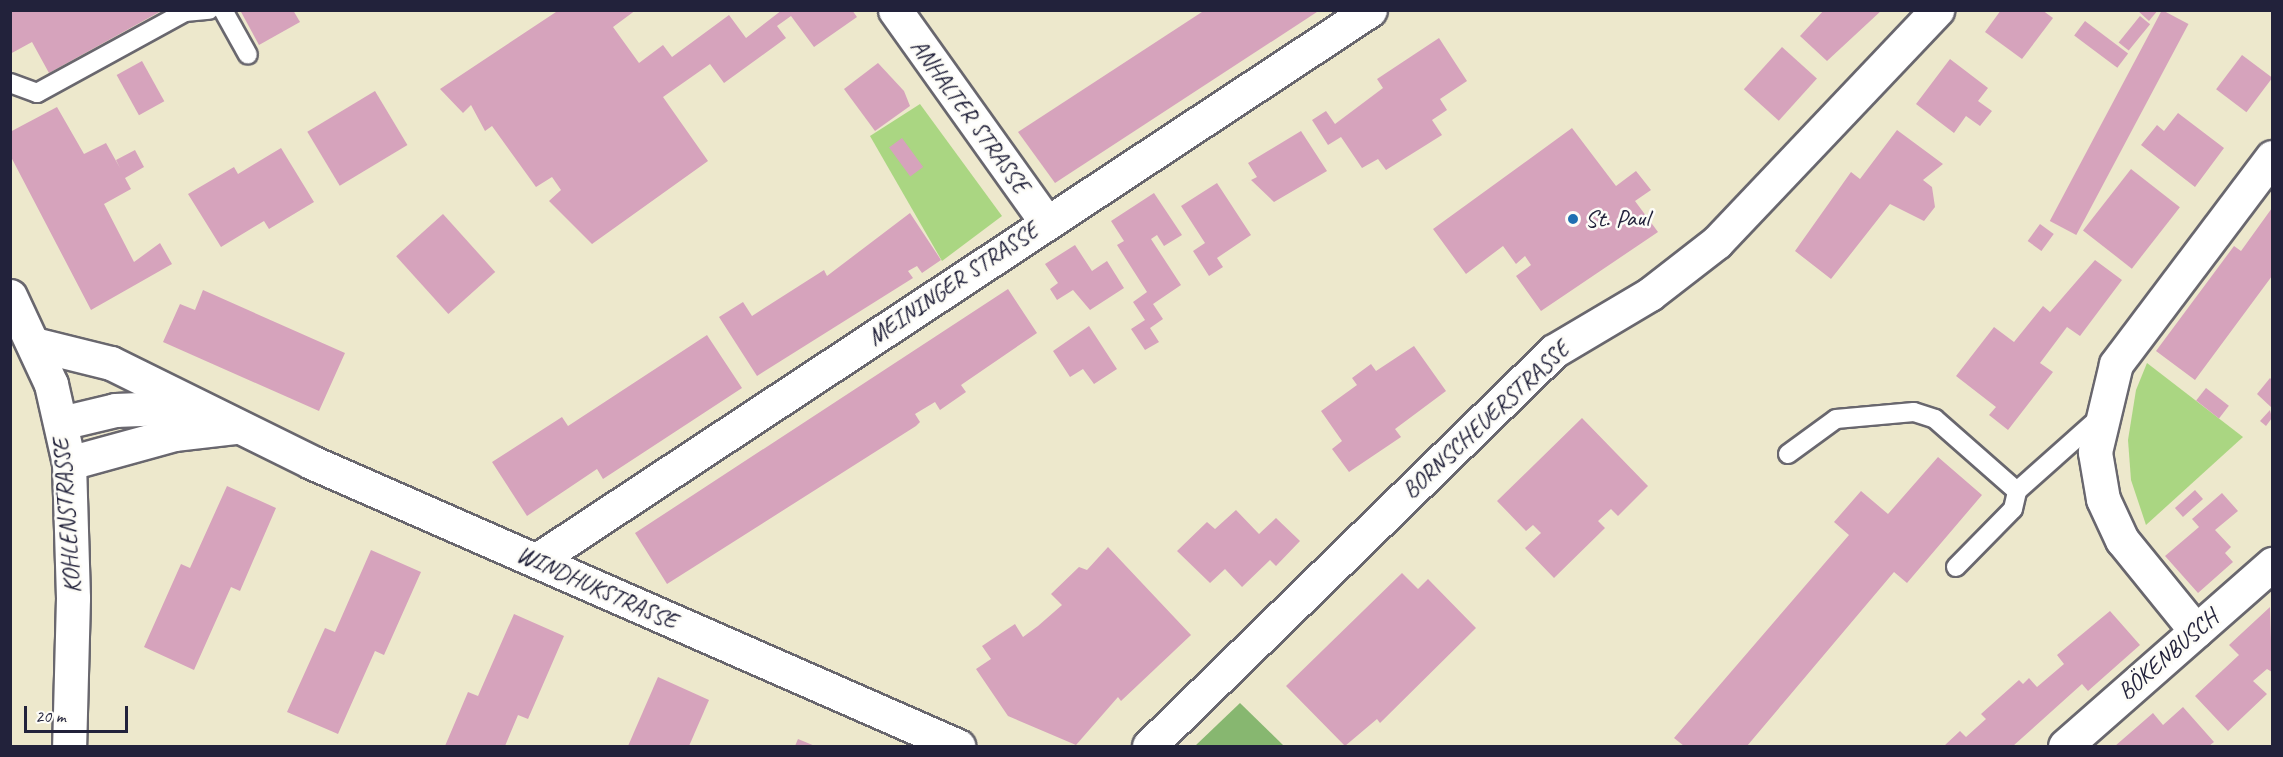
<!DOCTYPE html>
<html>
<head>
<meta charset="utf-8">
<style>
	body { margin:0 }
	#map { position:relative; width:2283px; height:757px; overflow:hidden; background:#ede8cc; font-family:Caveat,sans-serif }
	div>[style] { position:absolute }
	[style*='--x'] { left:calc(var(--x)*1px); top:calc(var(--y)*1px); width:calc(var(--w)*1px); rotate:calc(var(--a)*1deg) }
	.green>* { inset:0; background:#aad682 }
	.forest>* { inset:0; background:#87b770 }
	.building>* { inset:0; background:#d6a3bc; transform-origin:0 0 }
	.roads { filter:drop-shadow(2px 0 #69676e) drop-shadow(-2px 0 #69676e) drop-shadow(0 2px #69676e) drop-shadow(0 -2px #69676e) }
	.lane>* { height:18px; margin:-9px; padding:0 9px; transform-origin:9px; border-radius:9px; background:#fff }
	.street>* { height:33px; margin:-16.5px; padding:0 16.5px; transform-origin:16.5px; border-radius:16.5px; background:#fff }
	.secondary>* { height:33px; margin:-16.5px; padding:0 16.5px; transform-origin:16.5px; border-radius:16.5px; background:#fff }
	.dots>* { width:16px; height:16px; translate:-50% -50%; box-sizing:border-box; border:3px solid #fdfcf7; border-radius:50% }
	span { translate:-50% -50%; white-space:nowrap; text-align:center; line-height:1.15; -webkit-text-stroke:5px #fdfcf7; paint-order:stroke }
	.street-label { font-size:24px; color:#22223b }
	.poi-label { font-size:24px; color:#22223b }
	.left { translate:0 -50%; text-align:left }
	.frame { position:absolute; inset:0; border:12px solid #22223b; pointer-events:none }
	.scale { position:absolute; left:24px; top:706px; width:104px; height:27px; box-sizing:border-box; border:3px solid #22223b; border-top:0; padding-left:8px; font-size:18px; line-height:21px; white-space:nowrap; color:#22223b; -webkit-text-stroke:4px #fdfcf7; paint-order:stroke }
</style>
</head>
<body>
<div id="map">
	<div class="green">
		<i style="clip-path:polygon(920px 104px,1002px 216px,942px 261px,870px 136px)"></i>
		<i style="clip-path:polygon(2147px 363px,2243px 437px,2146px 525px,2131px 480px,2128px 440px,2136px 390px)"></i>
	</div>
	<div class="forest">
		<i style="clip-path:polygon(1240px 703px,1284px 746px,1195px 746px)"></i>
	</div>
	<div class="building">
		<i style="clip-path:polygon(10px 10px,163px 10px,49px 73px,32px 42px,10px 54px)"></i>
		<i style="clip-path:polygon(240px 10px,293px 10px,300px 22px,259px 45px)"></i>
		<i style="clip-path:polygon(559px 10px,636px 10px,613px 27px,639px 63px,663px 45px,672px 57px,729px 15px,746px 38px,782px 10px,852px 10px,857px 17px,814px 47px,791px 16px,777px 26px,786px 38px,724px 83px,710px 64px,663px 97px,708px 161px,592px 244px,549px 201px,561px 190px,552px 177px,536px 187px,492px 126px,485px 131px,471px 105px,463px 113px,440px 89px)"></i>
		<i style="clip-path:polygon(1320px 10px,1055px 183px,1018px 132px,1205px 10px)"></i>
		<i style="clip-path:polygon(1824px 10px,1882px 10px,1827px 61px,1800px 36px)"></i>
		<i style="clip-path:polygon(2001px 10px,2042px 10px,2053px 18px,2022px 59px,1985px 32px)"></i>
		<i style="clip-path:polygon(2137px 10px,2158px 10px,2149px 21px)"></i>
		<i style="left:2162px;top:10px;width:30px;height:239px;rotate:28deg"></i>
		<i style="left:2140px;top:16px;width:13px;height:34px;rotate:39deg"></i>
		<i style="left:2085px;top:21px;width:54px;height:18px;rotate:37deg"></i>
		<i style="clip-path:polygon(1439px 38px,1467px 81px,1440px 99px,1447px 110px,1432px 120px,1442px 135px,1386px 170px,1378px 159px,1362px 168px,1341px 137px,1328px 145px,1312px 120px,1326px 111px,1335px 124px,1383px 88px,1377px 79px)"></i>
		<i style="left:1782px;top:47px;width:47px;height:57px;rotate:42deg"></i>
		<i style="left:2242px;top:55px;width:38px;height:43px;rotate:37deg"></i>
		<i style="clip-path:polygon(1950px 59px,1988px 88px,1978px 101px,1992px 111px,1980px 126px,1966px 116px,1954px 133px,1916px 104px)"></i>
		<i style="left:142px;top:61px;width:46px;height:29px;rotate:61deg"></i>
		<i style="clip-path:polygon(878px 63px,904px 91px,910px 106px,875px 131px,844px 89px)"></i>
		<i style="left:375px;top:91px;width:63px;height:79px;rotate:59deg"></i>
		<i style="clip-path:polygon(57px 107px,84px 154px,106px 143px,120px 168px,116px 160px,135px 150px,144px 167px,125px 178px,131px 189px,104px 204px,134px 262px,160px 243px,172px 264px,91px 310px,10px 155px,10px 132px)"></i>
		<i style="clip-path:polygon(2178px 113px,2224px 148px,2195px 187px,2141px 145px,2157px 125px,2164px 131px)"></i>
		<i style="clip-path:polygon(1572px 128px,1616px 186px,1636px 171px,1651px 190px,1635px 201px,1658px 232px,1541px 311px,1516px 276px,1531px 265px,1525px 256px,1516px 264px,1503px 246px,1466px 274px,1433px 229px)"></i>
		<i style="clip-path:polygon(1897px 130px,1943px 164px,1923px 180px,1932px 187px,1935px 207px,1924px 221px,1890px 204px,1831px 279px,1795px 251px,1851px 172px,1860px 179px)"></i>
		<i style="clip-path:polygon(1301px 131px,1327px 171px,1274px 202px,1251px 180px,1257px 177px,1248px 163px)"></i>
		<i style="left:902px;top:138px;width:36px;height:16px;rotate:54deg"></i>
		<i style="clip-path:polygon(281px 148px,314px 202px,269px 229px,264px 221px,221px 247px,188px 194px,234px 167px,238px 174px)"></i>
		<i style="left:2131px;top:169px;width:62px;height:78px;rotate:38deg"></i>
		<i style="clip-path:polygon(1217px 183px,1251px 235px,1217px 258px,1223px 267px,1209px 276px,1193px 251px,1205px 243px,1181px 206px)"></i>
		<i style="clip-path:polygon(1154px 193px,1182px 235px,1164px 246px,1157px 235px,1151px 239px,1181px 285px,1153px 304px,1163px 319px,1150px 328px,1159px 342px,1145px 350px,1131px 329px,1145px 320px,1133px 302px,1147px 292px,1117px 245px,1124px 241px,1111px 221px)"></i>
		<i style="clip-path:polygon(2272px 208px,2272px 276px,2195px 380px,2156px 351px,2234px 246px,2241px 251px)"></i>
		<i style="clip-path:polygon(910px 213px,941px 260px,922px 273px,917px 266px,908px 271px,913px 278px,757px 376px,719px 317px,743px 302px,752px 316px,824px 270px,827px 276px)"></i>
		<i style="left:443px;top:214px;width:78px;height:63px;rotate:48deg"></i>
		<i style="left:2040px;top:224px;width:17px;height:21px;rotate:36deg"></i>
		<i style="clip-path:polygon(1075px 245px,1092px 271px,1107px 261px,1124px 288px,1090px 310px,1073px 290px,1057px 300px,1050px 289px,1058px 283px,1045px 264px)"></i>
		<i style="clip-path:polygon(2095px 260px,2122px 280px,2080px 336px,2067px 327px,2040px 363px,2053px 372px,2008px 430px,1989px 415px,1996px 407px,1956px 376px,1994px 327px,2014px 342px,2043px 306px,2050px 312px)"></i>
		<i style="clip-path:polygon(1008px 289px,1037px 333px,961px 385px,966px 392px,940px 410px,935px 402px,915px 414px,920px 422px,916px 426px,667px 584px,635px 533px)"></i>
		<i style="clip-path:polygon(203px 290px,345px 353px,319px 411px,163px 342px,180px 304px,195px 310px)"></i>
		<i style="clip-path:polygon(1089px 326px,1117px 369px,1094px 384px,1083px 369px,1070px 377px,1053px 351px)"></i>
		<i style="clip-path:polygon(707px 335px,742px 388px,603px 479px,597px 469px,527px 516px,492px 462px,562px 417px,568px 426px)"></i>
		<i style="clip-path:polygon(1414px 346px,1446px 391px,1395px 429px,1401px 437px,1349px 472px,1332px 449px,1342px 441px,1321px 411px,1357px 385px,1352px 378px,1371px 364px,1376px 371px)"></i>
		<i style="clip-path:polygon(2270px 378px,2272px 380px,2272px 408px,2257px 394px)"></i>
		<i style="left:2206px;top:388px;width:29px;height:16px;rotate:38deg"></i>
		<i style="clip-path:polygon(2270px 410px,2272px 418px,2266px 426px,2260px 421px)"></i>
		<i style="clip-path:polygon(1582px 418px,1648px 486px,1618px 516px,1611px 509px,1598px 521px,1605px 528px,1554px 578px,1525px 548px,1541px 533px,1533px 525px,1526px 531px,1497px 501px)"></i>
		<i style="clip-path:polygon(1938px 457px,1982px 495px,1907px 583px,1894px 572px,1747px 746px,1684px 746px,1674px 738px,1849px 535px,1834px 522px,1861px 491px,1888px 514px)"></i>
		<i style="clip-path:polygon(227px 486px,276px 508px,240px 591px,231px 587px,194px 670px,144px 647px,181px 564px,190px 568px)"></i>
		<i style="left:2195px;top:490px;width:12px;height:27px;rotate:48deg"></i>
		<i style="clip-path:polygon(2222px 493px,2238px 511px,2215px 530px,2231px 547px,2225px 553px,2233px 562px,2198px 593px,2165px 556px,2199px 527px,2192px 519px)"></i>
		<i style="clip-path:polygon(1236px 510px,1259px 534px,1276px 518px,1300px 541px,1276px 566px,1270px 560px,1242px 587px,1225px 569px,1210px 583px,1177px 551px,1207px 522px,1215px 529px)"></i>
		<i style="clip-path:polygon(1108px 547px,1191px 635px,1121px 701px,1118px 697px,1076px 745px,1008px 716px,976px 669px,991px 659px,982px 646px,1015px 624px,1023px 637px,1038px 626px,1062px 605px,1051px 594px,1079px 567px,1087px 570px)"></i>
		<i style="clip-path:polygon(371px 550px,421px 572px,384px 655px,375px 651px,338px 734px,287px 712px,325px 628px,335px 632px)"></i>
		<i style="clip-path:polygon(1402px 573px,1418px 589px,1428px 579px,1476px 628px,1380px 723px,1377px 719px,1345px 746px,1286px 686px)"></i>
		<i style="clip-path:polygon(2270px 607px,2272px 672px,2267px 669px,2253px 681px,2267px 694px,2228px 731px,2195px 696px,2239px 655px,2229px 645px)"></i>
		<i style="clip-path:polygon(2110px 611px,2140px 645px,2088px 691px,2082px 684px,2013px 746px,1944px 746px,1960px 731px,1966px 737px,1986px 719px,1981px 714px,2019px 680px,2023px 684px,2029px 678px,2037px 687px,2064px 664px,2057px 655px)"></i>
		<i style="clip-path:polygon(514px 614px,564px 636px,528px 719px,518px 715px,505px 746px,445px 746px,468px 692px,478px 696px)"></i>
		<i style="clip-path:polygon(658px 677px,709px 700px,689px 746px,628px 746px)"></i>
		<i style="clip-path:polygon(2183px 707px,2214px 742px,2209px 746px,2115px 746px,2153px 713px,2163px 725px)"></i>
		<i style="clip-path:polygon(798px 739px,815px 746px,795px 746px)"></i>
	</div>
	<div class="roads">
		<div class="lane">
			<i style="--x:223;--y:10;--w:51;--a:60.9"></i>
			<i style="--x:10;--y:83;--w:29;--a:20"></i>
			<i style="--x:37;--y:93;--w:169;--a:-28.7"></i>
			<i style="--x:185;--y:12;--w:24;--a:-5"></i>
			<i style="--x:1788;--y:454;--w:59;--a:-36.1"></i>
			<i style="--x:1836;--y:419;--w:78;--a:-5.1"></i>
			<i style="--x:1914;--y:412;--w:22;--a:18"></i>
			<i style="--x:1935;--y:419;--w:109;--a:41.3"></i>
			<i style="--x:1956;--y:567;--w:81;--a:-45.5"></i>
			<i style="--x:2013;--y:509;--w:18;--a:-77"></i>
			<i style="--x:2017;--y:491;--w:111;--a:-41.7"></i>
		</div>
		<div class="street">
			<i style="--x:895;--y:10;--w:260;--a:54.5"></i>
			<i style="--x:34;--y:344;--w:79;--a:13.9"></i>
			<i style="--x:111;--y:363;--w:223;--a:26.3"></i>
			<i style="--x:311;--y:462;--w:707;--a:23.7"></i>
			<i style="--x:61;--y:423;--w:56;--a:-13.5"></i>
			<i style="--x:115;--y:410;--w:76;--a:-2.3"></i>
			<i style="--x:69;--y:463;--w:109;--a:-15.4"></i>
			<i style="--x:174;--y:434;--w:61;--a:-6.5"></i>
			<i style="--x:537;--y:560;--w:998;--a:-33.44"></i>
			<i style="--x:2196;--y:631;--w:117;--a:-129.1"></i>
			<i style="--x:2122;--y:540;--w:45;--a:-114.9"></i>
			<i style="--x:2103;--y:499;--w:48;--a:-99.7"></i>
			<i style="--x:2095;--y:452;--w:90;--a:-76.6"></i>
			<i style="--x:2116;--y:364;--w:259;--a:-53"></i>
			<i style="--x:1149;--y:746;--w:566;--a:-44.28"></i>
			<i style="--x:1554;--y:351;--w:112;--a:-30.7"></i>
			<i style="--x:1650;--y:294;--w:85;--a:-37.8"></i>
			<i style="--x:1717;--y:242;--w:320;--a:-46.5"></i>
			<i style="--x:2065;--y:746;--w:276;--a:-41.3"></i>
		</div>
		<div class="secondary">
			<i style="--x:10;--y:296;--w:97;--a:65"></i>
			<i style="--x:51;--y:384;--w:81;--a:77.2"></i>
			<i style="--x:69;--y:463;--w:135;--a:88.3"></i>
			<i style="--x:73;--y:598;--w:148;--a:91.5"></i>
		</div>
	</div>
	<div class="dots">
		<i style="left:1573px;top:219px;background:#1f6fb2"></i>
	</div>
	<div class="street-label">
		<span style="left:970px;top:116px;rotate:54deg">ANHALTER STRASSE</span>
		<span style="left:953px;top:284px;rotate:-34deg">MEININGER STRASSE</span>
		<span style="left:1486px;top:420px;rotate:-43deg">BORNSCHEUERSTRASSE</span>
		<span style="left:67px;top:516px;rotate:-94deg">KOHLENSTRASSE</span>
		<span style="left:597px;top:588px;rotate:24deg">WINDHUKSTRASSE</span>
		<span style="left:2168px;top:655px;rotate:-41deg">BÖKENBUSCH</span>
	</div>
	<div class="poi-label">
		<span class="left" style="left:1585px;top:219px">St. Paul</span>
	</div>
	<div class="frame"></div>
	<div class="scale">20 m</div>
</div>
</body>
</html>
